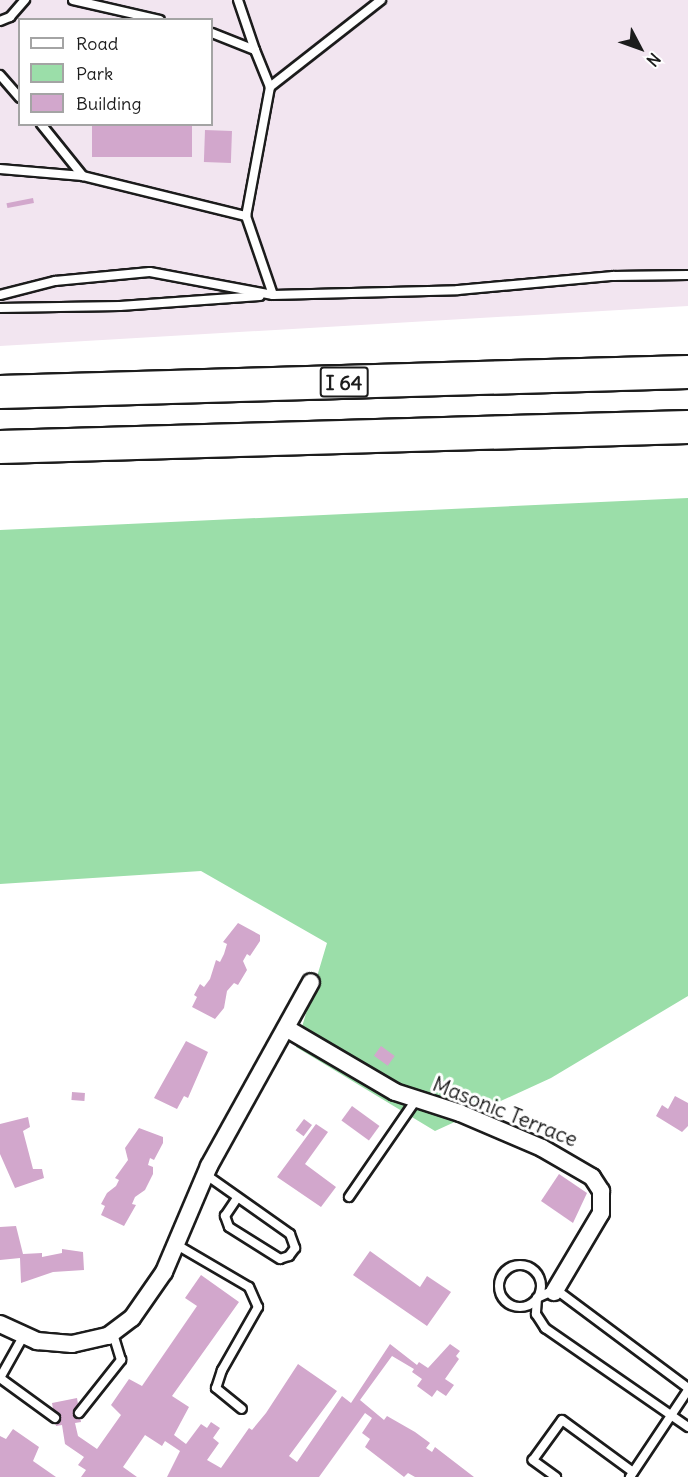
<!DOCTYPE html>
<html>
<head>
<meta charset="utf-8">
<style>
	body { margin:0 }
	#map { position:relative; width:688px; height:1477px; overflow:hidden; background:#fff; font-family:Delius,sans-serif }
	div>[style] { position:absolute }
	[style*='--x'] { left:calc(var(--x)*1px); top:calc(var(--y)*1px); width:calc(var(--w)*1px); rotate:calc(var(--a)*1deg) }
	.built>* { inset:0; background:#f2e5f0 }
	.green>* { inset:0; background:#9bdea9 }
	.building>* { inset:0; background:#d2a7cc; transform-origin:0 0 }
	.roads { filter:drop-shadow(2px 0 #1c1c1c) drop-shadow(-2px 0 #1c1c1c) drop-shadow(0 2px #1c1c1c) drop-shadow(0 -2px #1c1c1c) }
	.service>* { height:8px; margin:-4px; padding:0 4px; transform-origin:4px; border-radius:4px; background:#fff }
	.service>.ring { margin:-4px; padding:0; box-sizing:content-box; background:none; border:8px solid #fff; border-radius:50% }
	.minor>* { height:16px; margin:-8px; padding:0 8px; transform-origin:8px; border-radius:8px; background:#fff }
	.motorway>* { height:32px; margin:-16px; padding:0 16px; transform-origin:16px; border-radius:16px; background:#fff }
	span { translate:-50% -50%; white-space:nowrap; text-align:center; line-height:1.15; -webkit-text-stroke:6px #fff; paint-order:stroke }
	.shield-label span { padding:2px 4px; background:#fff; border:2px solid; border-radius:4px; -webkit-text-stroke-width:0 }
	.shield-label { font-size:20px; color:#1c1c1c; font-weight:700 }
	.street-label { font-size:21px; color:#1c1c1c }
	.legend { position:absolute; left:18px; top:18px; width:195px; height:108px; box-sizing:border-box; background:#fff; border:2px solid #a4a4a4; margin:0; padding:8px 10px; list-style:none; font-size:18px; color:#1c1c1c }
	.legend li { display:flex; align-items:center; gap:12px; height:30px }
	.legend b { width:30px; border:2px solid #a4a4a4 }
	.north { position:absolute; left:610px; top:18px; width:60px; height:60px; -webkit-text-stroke:4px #fff; paint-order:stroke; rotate:131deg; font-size:16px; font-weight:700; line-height:24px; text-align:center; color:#1c1c1c }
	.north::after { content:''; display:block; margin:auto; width:21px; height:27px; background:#1c1c1c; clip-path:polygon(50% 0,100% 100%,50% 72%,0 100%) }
</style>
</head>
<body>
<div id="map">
	<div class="built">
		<i style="clip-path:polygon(evenodd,0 0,688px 0,688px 306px,0 346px,0 0,20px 20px,212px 20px,212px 124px,20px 124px,20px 20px)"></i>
	</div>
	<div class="green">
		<i style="clip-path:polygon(688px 498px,688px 996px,551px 1078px,435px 1131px,296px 1047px,327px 943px,201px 871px,0 884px,0 530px)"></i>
	</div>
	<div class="building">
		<i style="left:92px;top:124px;width:100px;height:33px"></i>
		<i style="left:205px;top:130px;width:27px;height:32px;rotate:2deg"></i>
		<i style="left:33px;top:198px;width:5px;height:27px;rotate:79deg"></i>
		<i style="clip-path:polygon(238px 923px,260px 935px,260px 941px,250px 956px,247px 954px,243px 961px,247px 970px,238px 985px,234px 983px,227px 991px,224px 1008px,215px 1019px,192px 1007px,197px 997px,194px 995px,200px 984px,204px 987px,210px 979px,216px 960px,220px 962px,224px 954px,227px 944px,223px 942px)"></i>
		<i style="clip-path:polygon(186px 1041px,208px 1052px,188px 1098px,184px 1096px,177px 1109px,154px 1098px)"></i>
		<i style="left:381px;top:1046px;width:17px;height:12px;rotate:36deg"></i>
		<i style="left:72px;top:1092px;width:13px;height:8px;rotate:4deg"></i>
		<i style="clip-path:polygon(675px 1096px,688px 1103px,688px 1126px,682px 1132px,656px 1116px,662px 1105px,668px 1109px)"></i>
		<i style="left:352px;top:1106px;width:34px;height:18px;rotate:36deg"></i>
		<i style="clip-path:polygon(28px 1117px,30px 1127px,23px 1131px,33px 1169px,42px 1169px,44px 1178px,15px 1188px,0 1154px,0 1124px)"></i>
		<i style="left:304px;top:1119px;width:10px;height:14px;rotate:37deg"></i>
		<i style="clip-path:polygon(316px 1124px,328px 1132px,305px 1164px,336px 1187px,321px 1207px,277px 1177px)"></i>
		<i style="clip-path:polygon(139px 1128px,163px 1137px,163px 1143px,154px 1160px,150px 1158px,148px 1165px,153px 1167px,153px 1174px,145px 1190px,135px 1197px,132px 1204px,136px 1205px,124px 1226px,101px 1215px,105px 1206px,101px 1204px,107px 1193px,116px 1186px,119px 1180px,115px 1178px,128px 1160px,125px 1148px)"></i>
		<i style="clip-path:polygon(559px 1174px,587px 1193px,573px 1223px,541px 1201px)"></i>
		<i style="clip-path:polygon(16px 1226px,23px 1254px,42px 1253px,42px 1257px,62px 1253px,62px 1249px,83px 1252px,84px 1270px,53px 1272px,21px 1283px,20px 1258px,0 1260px,0 1227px)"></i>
		<i style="clip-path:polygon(370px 1251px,420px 1287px,427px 1276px,451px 1292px,427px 1326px,353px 1275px)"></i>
		<i style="clip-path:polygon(201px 1275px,239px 1302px,172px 1396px,189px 1407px,174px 1435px,186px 1444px,201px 1424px,207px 1428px,211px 1422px,220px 1428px,213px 1438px,219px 1443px,207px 1460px,221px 1468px,249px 1428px,252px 1430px,266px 1413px,298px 1364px,337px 1391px,289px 1456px,297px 1462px,342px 1396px,351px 1403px,390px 1344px,417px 1365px,419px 1362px,428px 1368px,450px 1344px,460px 1351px,456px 1356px,459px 1359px,445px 1379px,454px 1385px,446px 1396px,437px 1390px,432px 1397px,417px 1386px,422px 1379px,412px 1372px,414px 1369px,392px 1356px,360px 1400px,384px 1420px,387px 1416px,415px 1432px,430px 1443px,426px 1448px,432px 1452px,435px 1447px,474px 1477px,415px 1477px,408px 1473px,404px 1477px,365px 1447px,370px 1439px,362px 1433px,372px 1418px,365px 1413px,319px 1477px,167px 1477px,180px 1451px,165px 1441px,162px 1446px,145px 1435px,123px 1467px,137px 1477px,81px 1477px,86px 1470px,78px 1465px,84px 1457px,65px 1444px,62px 1425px,56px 1426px,52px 1403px,77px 1398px,81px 1422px,75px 1423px,78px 1436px,97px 1449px,121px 1415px,111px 1405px,129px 1379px,142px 1386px,197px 1306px,185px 1298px)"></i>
		<i style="clip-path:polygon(13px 1429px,39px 1447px,33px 1461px,56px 1477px,0 1477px,0 1436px,6px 1439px)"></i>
	</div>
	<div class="roads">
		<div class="service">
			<i style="--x:73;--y:0;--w:89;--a:12.9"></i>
			<i style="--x:238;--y:0;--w:53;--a:71.2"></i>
			<i style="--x:0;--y:21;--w:11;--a:-22"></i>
			<i style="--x:10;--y:17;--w:23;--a:-49"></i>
			<i style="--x:212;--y:33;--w:46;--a:21.6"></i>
			<i style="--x:255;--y:50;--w:40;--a:68"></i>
			<i style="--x:270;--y:87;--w:131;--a:100.5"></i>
			<i style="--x:0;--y:75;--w:30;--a:49"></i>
			<i style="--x:270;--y:87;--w:141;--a:-38.1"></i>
			<i style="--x:41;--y:124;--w:67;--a:51.1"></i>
			<i style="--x:0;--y:169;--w:83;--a:4.8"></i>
			<i style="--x:83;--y:176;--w:168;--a:13.8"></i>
			<i style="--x:246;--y:216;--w:83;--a:71.1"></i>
			<i style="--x:273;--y:295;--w:185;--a:-1.5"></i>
			<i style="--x:458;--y:290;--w:156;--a:-5.2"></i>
			<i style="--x:613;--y:276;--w:75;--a:-0.8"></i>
			<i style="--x:0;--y:295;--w:57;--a:-14.3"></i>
			<i style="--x:55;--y:281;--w:95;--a:-5.4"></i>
			<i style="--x:150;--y:272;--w:125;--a:10.6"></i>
			<i style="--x:0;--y:308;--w:120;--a:-1"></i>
			<i style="--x:120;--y:306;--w:140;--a:-4.1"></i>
			<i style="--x:205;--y:1174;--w:104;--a:35.2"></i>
			<i style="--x:290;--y:1234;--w:15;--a:70"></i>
			<i style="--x:295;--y:1248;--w:10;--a:127"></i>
			<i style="--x:289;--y:1256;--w:9;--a:162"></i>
			<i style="--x:280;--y:1259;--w:60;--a:-147.9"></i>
			<i style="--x:229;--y:1227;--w:12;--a:-110"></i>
			<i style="--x:225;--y:1216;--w:22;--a:-56"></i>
			<i style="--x:349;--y:1197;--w:118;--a:-55.4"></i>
			<i style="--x:177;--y:1245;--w:83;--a:30.3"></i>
			<i style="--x:249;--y:1287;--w:22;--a:66"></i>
			<i style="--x:258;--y:1307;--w:73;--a:119.7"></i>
			<i style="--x:222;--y:1370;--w:19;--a:108"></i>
			<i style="--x:216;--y:1388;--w:33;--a:39"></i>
			<i class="ring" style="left:499px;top:1265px;width:34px;height:34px"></i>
			<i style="--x:24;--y:1335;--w:49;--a:119.2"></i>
			<i style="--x:0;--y:1378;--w:68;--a:36"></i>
			<i style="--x:688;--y:1388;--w:161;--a:-143.3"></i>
			<i style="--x:559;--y:1292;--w:9;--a:180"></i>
			<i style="--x:550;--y:1292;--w:14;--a:155"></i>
			<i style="--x:537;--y:1298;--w:16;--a:94"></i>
			<i style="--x:536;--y:1314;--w:17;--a:57"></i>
			<i style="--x:545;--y:1328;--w:174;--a:34.7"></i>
			<i style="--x:79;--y:1413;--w:68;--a:-51.6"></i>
			<i style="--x:121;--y:1360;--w:28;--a:-107"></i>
			<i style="--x:556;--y:1477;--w:29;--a:-144"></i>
			<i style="--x:533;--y:1460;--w:49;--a:-54.1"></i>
			<i style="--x:562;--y:1420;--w:88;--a:36.2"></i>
			<i style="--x:630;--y:1477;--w:105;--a:-56.3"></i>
		</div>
		<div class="minor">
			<i style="--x:286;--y:1028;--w:126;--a:30.4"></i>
			<i style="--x:395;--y:1092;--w:68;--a:17.9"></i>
			<i style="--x:460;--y:1113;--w:89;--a:23.1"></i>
			<i style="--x:542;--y:1148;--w:58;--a:30.1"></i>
			<i style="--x:592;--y:1177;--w:17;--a:57"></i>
			<i style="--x:601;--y:1191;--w:22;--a:90"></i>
			<i style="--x:601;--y:1213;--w:92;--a:120.7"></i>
			<i style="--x:0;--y:1324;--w:41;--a:24.7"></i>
			<i style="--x:37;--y:1341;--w:35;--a:5"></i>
			<i style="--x:72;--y:1344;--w:37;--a:-13"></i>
			<i style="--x:108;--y:1336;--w:30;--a:-37"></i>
			<i style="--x:132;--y:1318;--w:56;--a:-55.2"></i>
			<i style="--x:164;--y:1272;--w:115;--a:-67"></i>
			<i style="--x:209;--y:1166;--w:210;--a:-61"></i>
		</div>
		<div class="motorway">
			<i style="--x:0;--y:392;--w:688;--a:-1.67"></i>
			<i style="--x:0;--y:447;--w:688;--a:-1.67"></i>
		</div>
	</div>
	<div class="shield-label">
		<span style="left:344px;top:382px">I 64</span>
	</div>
	<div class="street-label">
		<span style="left:505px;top:1112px;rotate:22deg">Masonic Terrace</span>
	</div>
	<ul class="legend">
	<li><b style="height:8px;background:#fff"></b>Road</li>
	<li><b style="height:16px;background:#9bdea9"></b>Park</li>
	<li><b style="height:16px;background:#d2a7cc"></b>Building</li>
	</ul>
	<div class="north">N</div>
</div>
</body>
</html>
